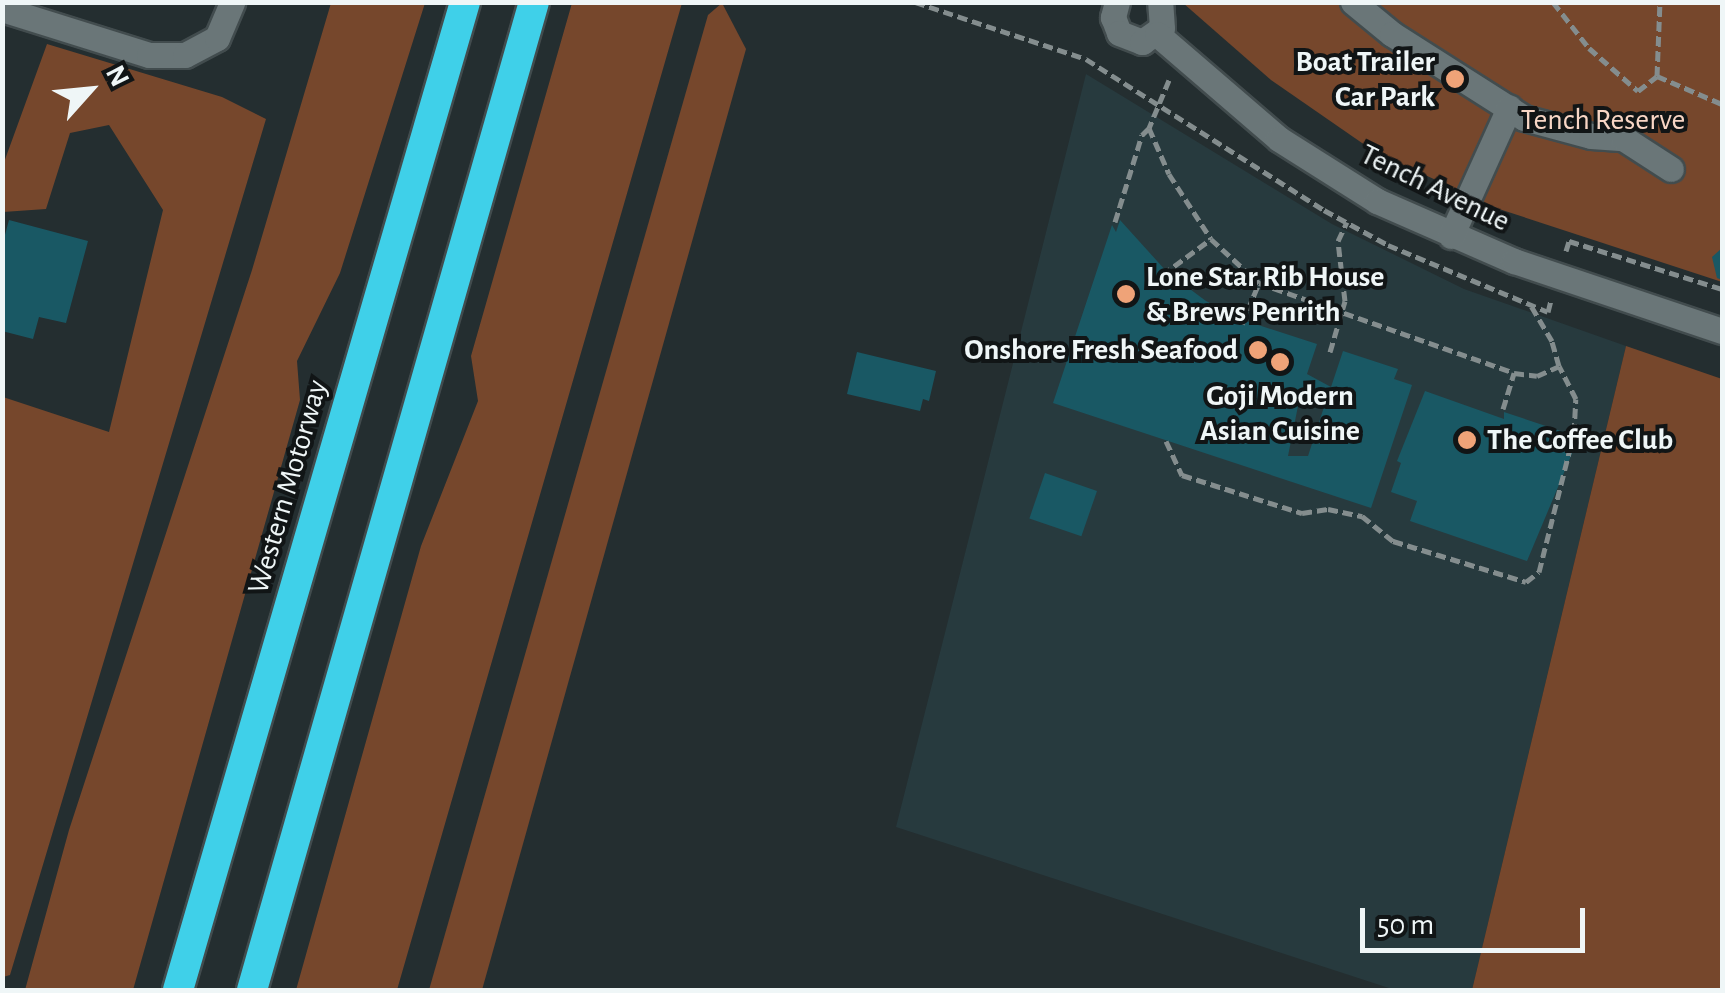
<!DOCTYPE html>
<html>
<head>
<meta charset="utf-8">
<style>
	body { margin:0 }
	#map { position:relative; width:1725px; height:993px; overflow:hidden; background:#242e30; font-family:"Alegreya Sans",sans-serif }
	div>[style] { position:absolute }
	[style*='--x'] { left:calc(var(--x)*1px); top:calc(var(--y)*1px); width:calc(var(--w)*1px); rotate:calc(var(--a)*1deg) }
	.built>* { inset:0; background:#273a3e }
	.green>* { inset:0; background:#76472c }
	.building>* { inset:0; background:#195864; transform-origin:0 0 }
	.path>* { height:5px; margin-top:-2.5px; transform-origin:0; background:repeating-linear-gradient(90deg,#848d8e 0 10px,transparent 0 15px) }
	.roads { filter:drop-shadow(2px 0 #424c4e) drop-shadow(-2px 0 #424c4e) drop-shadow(0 2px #424c4e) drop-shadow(0 -2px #424c4e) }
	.minor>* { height:25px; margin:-12.5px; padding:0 12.5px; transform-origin:12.5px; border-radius:12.5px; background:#6a7678 }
	.highway>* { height:30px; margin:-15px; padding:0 15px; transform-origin:15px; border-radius:15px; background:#3fd0e9 }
	.dots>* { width:28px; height:28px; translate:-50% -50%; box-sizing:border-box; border:5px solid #111516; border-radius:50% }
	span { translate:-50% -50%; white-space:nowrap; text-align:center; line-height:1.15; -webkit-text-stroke:8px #111516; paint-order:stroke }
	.poi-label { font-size:30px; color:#eff6f7; font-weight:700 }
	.right { translate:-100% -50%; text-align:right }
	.left { translate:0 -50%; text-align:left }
	.park-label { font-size:30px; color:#f8d6c5 }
	.street-label { font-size:30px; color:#eff6f7 }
	.frame { position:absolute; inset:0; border:5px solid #eff6f7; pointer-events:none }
	.north { position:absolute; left:40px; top:40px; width:100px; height:100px; -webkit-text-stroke:8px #111516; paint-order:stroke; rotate:63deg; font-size:28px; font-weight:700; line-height:40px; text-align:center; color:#eff6f7 }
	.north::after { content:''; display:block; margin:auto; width:35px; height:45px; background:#eff6f7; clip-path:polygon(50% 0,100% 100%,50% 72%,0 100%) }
	.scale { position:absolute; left:1360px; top:908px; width:225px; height:45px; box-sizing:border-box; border:5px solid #eff6f7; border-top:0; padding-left:12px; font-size:30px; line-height:35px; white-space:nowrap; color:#eff6f7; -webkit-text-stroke:8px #111516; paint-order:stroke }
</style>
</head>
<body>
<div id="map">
	<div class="built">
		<i style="clip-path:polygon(1086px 74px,1332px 224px,1464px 289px,1626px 346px,1472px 990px,1395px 990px,896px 827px)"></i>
	</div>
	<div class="green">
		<i style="clip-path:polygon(331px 3px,425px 3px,340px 273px,297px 361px,300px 400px,133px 990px,25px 990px,69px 830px,252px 270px)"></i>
		<i style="clip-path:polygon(572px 3px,682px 3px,397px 990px,296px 990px,421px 546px,478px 401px,471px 356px)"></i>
		<i style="clip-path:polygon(722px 3px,746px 49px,482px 990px,429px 990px,708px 15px)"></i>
		<i style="clip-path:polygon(1183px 3px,1722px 3px,1722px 282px,1499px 209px,1375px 152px,1271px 80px)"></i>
		<i style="clip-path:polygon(47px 44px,222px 97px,266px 119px,10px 975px,3px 977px,3px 397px,109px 432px,163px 210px,109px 125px,70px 133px,46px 209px,3px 212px,3px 165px)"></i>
		<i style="clip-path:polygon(1626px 346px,1722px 379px,1722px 990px,1472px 990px)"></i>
	</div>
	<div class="building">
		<i style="clip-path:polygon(9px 220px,88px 241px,66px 323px,39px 317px,33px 339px,2px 331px,2px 246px)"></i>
		<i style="clip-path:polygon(evenodd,1120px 220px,1167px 272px,1206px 301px,1246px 321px,1317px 344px,1307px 374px,1331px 387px,1343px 351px,1398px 369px,1394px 379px,1412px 385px,1371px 508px,1053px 403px,1112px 225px,1116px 232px,1120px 220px,1301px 391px,1324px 407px,1308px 456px,1288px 456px,1301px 391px)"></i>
		<i style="clip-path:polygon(1722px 248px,1722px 280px,1717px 278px,1712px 257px)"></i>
		<i style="clip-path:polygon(857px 352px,936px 371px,929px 401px,923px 399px,920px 411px,847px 394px)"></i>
		<i style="clip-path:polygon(1425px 391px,1504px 419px,1504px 412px,1579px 437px,1527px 561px,1410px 521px,1417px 501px,1391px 492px,1401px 463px,1397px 461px)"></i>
		<i style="left:1045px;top:473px;width:55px;height:48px;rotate:19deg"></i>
	</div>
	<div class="path">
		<i style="--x:915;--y:2;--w:180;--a:18.4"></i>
		<i style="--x:1086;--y:59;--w:282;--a:32.4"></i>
		<i style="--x:1324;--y:210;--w:73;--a:28.7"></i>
		<i style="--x:1388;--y:245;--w:173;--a:22.7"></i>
		<i style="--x:1548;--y:312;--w:12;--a:-76"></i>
		<i style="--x:1553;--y:2;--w:58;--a:52"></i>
		<i style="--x:1589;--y:48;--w:65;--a:41.3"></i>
		<i style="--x:1638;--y:91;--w:24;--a:-38"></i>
		<i style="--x:1657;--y:76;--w:74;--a:-87.7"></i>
		<i style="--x:1657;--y:76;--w:71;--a:23.3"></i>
		<i style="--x:1169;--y:80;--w:52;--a:112.6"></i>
		<i style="--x:1149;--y:128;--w:50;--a:66.5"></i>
		<i style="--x:1169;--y:174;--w:77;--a:57.1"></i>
		<i style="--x:1211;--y:239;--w:65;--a:42.5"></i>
		<i style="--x:1259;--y:283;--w:270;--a:19.4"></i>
		<i style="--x:1514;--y:373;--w:23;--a:7"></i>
		<i style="--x:1537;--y:376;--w:24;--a:-24"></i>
		<i style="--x:1559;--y:366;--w:26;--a:-106"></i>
		<i style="--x:1552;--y:341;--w:43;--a:-120.7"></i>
		<i style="--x:1115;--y:222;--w:91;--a:-72.8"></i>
		<i style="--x:1142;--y:135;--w:10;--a:-45"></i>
		<i style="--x:1566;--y:251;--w:10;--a:-73"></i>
		<i style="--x:1569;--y:241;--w:160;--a:17.4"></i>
		<i style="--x:1162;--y:275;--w:61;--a:-36.3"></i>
		<i style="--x:1242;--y:324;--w:44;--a:-67.5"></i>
		<i style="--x:1330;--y:352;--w:53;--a:-73.6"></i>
		<i style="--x:1345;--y:301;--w:60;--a:-96.7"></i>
		<i style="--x:1338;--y:241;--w:21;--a:-65"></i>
		<i style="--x:1503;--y:409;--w:38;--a:-73"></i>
		<i style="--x:1166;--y:441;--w:38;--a:65"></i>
		<i style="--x:1182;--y:475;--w:126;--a:17.6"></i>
		<i style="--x:1302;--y:513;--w:26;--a:-9"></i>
		<i style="--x:1328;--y:509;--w:35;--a:12"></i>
		<i style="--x:1362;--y:516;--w:40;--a:39"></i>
		<i style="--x:1393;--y:541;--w:139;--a:17.1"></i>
		<i style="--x:1526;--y:582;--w:16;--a:-38"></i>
		<i style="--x:1539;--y:572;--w:143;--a:-75.9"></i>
		<i style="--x:1574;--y:433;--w:34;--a:-87"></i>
		<i style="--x:1576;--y:399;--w:37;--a:-117"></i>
	</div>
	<div class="roads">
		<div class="minor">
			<i style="--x:1117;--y:2;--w:16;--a:105"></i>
			<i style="--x:1113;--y:17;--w:17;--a:69"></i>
			<i style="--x:1119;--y:33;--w:25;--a:21"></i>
			<i style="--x:1142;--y:42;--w:24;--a:-35"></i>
			<i style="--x:1162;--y:28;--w:26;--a:-94"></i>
			<i style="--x:1353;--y:2;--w:50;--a:39.4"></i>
			<i style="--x:1392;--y:34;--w:156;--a:32.5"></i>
			<i style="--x:1524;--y:118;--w:69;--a:15"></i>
			<i style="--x:1591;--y:136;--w:32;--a:4"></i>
			<i style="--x:1623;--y:138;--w:57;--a:32.9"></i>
			<i style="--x:2;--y:9;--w:154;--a:17.4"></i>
			<i style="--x:149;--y:55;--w:36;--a:0"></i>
			<i style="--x:185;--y:55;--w:36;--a:-28"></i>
			<i style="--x:217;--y:38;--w:39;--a:-67"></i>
			<i style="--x:1157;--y:34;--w:161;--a:40.7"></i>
			<i style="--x:1279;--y:139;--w:116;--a:32.3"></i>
			<i style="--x:1377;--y:201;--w:150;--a:23.7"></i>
			<i style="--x:1514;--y:261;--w:219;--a:18.6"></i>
			<i style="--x:1451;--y:236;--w:141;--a:-65.6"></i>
		</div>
		<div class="highway">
			<i style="--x:178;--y:990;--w:1029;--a:-73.8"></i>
			<i style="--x:252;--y:990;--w:1027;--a:-74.07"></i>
		</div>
	</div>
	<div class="dots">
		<i style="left:1455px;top:79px;background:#efa378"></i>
		<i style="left:1126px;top:294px;background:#efa378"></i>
		<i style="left:1258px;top:350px;background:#efa378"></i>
		<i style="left:1280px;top:362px;background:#efa378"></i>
		<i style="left:1467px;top:440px;background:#efa378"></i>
	</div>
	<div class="poi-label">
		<span class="right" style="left:1435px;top:79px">Boat Trailer<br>Car Park</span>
		<span class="left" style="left:1146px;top:294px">Lone Star Rib House<br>&amp; Brews Penrith</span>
		<span class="right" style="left:1238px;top:350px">Onshore Fresh Seafood</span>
		<span style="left:1280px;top:413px">Goji Modern<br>Asian Cuisine</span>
		<span class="left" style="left:1487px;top:440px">The Coffee Club</span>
	</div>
	<div class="park-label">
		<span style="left:1603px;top:120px">Tench Reserve</span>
	</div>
	<div class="street-label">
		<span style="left:1435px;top:188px;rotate:26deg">Tench Avenue</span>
		<span style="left:288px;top:487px;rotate:-74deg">Western Motorway</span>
	</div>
	<div class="frame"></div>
	<div class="north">N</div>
	<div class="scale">50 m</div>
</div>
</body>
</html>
